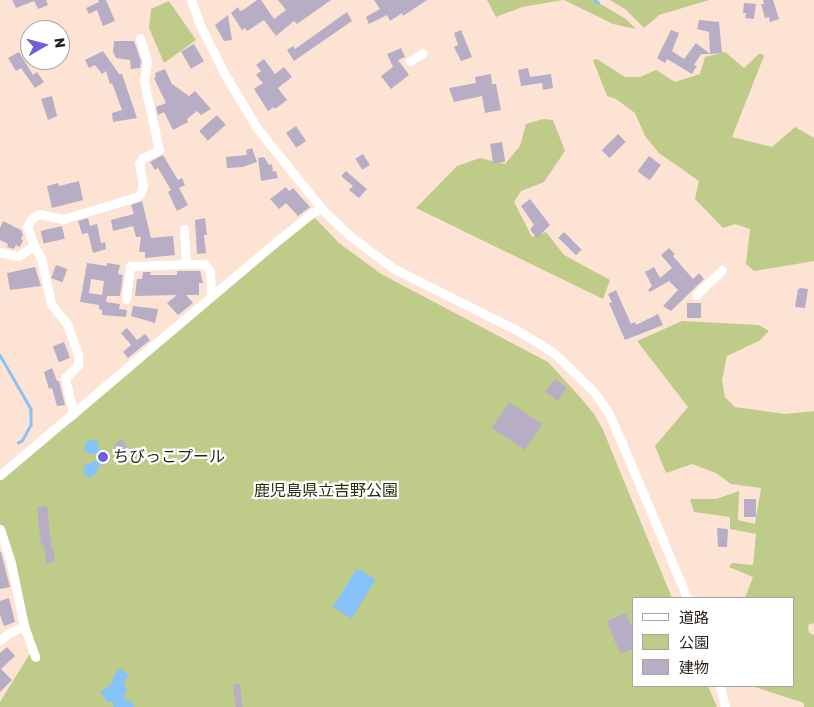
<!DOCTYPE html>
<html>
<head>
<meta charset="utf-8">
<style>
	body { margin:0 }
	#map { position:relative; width:814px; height:707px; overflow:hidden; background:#fde3d3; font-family:Rubik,"Noto Sans JP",sans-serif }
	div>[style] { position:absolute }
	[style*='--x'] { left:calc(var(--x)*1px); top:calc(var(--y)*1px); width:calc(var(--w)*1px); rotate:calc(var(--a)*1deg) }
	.green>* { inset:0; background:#bfcb89 }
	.water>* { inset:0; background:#87c3f9; transform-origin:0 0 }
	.stream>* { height:2.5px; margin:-1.25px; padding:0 1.25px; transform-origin:1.25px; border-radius:1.25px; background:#87c3f9 }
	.building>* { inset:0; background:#b7aec6; transform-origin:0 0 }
	.minor>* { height:9px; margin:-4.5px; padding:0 4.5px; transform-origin:4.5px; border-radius:4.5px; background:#fff }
	.dots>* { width:14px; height:14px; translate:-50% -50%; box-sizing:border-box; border:2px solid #fff; border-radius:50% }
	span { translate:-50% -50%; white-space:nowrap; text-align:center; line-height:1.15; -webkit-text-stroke:4.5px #fff; paint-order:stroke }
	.poi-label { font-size:16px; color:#281f19 }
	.left { translate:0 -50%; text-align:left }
	.park-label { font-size:16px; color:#282c0c }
	.legend { position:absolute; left:632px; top:597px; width:162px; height:90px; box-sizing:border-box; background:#fff; border:1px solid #a9a5a3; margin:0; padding:6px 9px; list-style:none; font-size:15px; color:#281f19 }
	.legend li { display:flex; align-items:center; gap:10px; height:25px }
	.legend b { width:25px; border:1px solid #a9a5a3 }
	.north { position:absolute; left:20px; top:20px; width:50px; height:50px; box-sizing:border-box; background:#fff; border:1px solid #a9a5a3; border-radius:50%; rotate:82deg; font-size:14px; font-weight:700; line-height:20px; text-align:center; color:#281f19 }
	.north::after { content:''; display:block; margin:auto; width:18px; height:22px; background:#705fd9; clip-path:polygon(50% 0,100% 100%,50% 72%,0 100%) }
</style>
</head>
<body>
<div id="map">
	<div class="green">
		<i style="clip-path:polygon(487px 0,563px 0,522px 7px,496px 17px)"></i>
		<i style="clip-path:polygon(564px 0,594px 0,626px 19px,636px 29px,613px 24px)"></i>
		<i style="clip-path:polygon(610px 0,709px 0,659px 15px,644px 28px,625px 9px)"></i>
		<i style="clip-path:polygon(169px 1px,196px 40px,164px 63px,149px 28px,151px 9px)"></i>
		<i style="clip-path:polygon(725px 52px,744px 68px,760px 53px,764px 56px,732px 137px,772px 147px,795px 127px,814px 138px,814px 261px,754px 271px,746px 264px,750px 229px,735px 224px,723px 228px,695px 199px,699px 181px,659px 153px,645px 136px,635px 113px,616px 99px,607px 96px,593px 60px,597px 59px,625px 77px,640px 77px,656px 70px,675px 82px,700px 74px,705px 57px)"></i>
		<i style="clip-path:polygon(543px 119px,553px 120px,565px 151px,544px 182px,521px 191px,514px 202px,532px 237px,546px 232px,564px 255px,610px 280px,603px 299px,416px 208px,457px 166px,480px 158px,505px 164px,520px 146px,526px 124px)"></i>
		<i style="clip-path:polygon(313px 216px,339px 243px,381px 274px,548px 362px,580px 397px,594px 414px,603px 430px,672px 598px,633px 598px,633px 686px,708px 686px,717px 707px,0 707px,0 702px,34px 647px,8px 545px,0 524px,0 480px,54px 433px,73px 421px)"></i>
		<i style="clip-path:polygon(682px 321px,759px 325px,769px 331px,759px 341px,727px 356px,722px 380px,725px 397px,735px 407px,785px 414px,814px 411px,814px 623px,808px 625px,809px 633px,814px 635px,814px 707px,804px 707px,804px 703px,752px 686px,793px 686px,793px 598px,745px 598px,753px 577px,729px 567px,732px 563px,753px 565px,756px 534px,730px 529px,730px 517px,694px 512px,690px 499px,716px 499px,739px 491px,738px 520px,755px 524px,761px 488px,731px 484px,716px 473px,692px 464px,666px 473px,655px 446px,688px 407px,637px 341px)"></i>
	</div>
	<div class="water">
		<i style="clip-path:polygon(89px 440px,97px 440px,99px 450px,102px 454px,108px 455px,110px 460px,98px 467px,96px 474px,90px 477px,85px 476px,83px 469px,85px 465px,100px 459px,95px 454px,89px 454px,84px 450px,85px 443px)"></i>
		<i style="left:357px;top:568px;width:22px;height:46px;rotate:32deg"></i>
		<i style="clip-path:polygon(120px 668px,129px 675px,124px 682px,127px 690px,123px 698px,133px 703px,134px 707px,113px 707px,114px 702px,107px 702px,100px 692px,111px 685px,114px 675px)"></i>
	</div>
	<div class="stream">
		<i style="--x:595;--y:0;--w:4;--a:34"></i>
		<i style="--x:0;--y:355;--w:62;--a:60.1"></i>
		<i style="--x:31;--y:409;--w:16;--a:90"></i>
		<i style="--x:31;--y:425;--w:18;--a:119"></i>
		<i style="--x:22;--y:441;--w:4;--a:153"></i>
	</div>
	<div class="building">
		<i style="clip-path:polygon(12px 0,46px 0,48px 5px,38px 9px,34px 1px,16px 8px)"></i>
		<i style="clip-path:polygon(98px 0,106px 0,115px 21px,103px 26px,97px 10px,89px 14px,86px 8px,99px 2px)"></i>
		<i style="clip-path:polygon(257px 0,261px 0,274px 19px,286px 10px,278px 0,331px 0,297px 24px,294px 21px,276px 36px,264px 20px,247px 31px,245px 28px,242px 30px,231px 13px,238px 7px,240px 11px,243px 10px)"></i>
		<i style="clip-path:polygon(374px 0,427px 0,403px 16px,402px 13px,390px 21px,387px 15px,369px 24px,366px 17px,380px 9px)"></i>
		<i style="clip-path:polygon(763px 0,773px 0,779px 19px,770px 22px,769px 17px,765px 18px,761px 4px,764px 4px)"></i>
		<i style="clip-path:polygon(744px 3px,756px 4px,754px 19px,745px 18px,746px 13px,743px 13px)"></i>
		<i style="clip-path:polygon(347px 12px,352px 21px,294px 61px,287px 50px,293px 46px,295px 49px)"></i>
		<i style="clip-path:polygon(228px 15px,232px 40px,224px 41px,215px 25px)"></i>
		<i style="clip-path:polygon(699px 20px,719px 22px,722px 53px,710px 54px,709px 32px,697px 29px)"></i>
		<i style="clip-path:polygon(461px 30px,472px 57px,461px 61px,454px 47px,458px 45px,454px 33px)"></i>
		<i style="clip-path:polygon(671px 30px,679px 33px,672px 51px,684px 59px,696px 43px,710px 54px,701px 54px,694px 65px,697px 66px,692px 74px,667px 59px,665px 63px,657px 58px)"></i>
		<i style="clip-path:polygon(114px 41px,134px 41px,141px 61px,140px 68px,131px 69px,130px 60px,116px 58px,113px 52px)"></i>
		<i style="left:194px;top:44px;width:20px;height:15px;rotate:60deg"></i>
		<i style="clip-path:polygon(401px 48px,405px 57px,398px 60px,409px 75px,391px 89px,381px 76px,393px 67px,387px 54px)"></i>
		<i style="clip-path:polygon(103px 51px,119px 74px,122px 74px,137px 118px,113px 122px,112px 113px,122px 110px,112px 83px,110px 84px,106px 71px,102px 74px,95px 65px,89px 68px,85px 60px)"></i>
		<i style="clip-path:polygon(19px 52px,33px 75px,37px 72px,44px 82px,35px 88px,21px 68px,16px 71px,8px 58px)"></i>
		<i style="clip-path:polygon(264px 59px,275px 74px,284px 67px,292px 77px,278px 88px,287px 100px,275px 109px,274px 107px,268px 111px,254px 89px,263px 83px,256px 75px,261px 71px,256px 65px)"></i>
		<i style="clip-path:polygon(528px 68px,530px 77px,551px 74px,553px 88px,543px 90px,542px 83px,521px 86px,518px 70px)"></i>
		<i style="clip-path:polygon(165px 69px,172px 84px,189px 96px,195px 91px,211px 109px,201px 115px,197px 111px,187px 119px,188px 122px,173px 130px,164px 112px,158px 115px,156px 107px,166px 103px,154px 78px,156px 77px,155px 73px)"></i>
		<i style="clip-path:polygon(491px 74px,492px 84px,496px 84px,501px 110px,485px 113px,482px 96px,454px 102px,449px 88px,476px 83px,475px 77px)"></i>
		<i style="clip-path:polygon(52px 96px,57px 116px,48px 120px,41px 99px)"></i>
		<i style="left:217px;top:115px;width:13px;height:24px;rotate:48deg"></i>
		<i style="left:296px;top:126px;width:18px;height:12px;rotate:56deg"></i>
		<i style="left:618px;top:134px;width:11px;height:23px;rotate:45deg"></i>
		<i style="left:502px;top:142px;width:20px;height:12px;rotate:81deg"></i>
		<i style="clip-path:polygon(252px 148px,257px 162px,243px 167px,227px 168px,226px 157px,247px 155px,246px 150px)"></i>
		<i style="left:363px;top:154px;width:13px;height:9px;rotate:58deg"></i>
		<i style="clip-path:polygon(163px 155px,178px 180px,182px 178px,185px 185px,179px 188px,188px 205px,177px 211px,168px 192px,171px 190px,158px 168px,155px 170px,150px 162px)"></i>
		<i style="left:649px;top:156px;width:15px;height:19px;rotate:37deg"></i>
		<i style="clip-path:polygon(264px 157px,269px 165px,272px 164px,273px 172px,276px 171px,278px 178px,261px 181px,258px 158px)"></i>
		<i style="clip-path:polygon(346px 171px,367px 189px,359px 198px,349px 190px,353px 186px,341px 176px)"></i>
		<i style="clip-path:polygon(79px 181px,83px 200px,52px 208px,47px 186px,58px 183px,59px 186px)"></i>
		<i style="clip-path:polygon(286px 187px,289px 191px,293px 188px,310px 207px,298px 216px,286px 203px,279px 209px,270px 199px)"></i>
		<i style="clip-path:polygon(530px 199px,550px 225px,537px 238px,531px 231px,531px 228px,534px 225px,521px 206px)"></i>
		<i style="clip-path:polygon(142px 201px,151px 238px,173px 236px,175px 255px,145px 258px,145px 252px,139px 252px,141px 237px,136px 237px,133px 226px,113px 231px,111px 220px,134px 214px,131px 205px)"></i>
		<i style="clip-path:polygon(88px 218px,90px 226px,97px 224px,101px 243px,105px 242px,106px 249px,93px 253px,88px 233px,82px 234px,78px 221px)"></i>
		<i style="clip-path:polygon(205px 218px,207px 235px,204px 235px,206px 253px,197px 254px,195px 220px)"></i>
		<i style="clip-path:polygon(3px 221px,21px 230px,23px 235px,21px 239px,23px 240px,20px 247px,16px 245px,14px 249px,7px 247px,8px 244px,0 240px,0 228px)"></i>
		<i style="left:62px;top:226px;width:13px;height:22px;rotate:77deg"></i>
		<i style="left:564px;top:232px;width:25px;height:8px;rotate:45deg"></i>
		<i style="clip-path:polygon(669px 248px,675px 254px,673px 256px,693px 279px,699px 273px,704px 279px,671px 311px,663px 306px,678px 290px,669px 281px,650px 292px,648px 290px,652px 286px,645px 272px,654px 267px,660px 278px,672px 268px,661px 255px)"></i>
		<i style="clip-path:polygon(evenodd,87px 263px,107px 266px,107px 263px,120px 265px,118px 274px,123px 275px,120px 296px,107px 296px,106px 302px,120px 304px,119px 309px,127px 310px,126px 317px,102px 315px,102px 310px,99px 309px,99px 305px,80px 302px,87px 263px,91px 279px,104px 281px,102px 295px,89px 293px,91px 279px)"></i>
		<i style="left:56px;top:265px;width:12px;height:14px;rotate:20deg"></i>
		<i style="clip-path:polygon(35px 267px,41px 286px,10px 290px,7px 273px)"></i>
		<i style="clip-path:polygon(177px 271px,200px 271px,203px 283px,199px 283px,199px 295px,186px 295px,193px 303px,178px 315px,167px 303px,177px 295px,135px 296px,137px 279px,142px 279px,143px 272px,151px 272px,150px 275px,177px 275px)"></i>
		<i style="clip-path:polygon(801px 288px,808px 289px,805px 308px,795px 307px,798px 289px)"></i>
		<i style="clip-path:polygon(616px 290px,631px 324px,635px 322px,636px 325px,658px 314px,663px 325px,625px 340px,609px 303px,612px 302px,608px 294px)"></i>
		<i style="left:687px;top:303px;width:14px;height:15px"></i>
		<i style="clip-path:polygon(133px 306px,158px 309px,155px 323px,131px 316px)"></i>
		<i style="clip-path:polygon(127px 328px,137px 340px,145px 334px,150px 340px,128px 358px,123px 352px,131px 345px,121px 333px)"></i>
		<i style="left:64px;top:342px;width:17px;height:12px;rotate:69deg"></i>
		<i style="clip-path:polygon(52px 368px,57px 381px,59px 381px,65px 405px,57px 406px,52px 388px,49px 389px,44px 372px)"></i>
		<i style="left:555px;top:379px;width:15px;height:16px;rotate:37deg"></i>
		<i style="left:509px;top:402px;width:40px;height:31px;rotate:34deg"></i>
		<i style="left:122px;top:439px;width:19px;height:10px;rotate:58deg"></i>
		<i style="left:744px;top:499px;width:12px;height:18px"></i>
		<i style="clip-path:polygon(47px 506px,52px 550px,54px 550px,55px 562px,46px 563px,44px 545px,41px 545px,37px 507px)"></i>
		<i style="clip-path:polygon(717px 528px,728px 529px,727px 547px,718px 547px)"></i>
		<i style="clip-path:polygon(1px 552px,10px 587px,0 589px,0 552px)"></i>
		<i style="clip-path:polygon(9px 598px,15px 622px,4px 626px,0 615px,0 601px)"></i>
		<i style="clip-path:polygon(626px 613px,633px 630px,633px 649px,620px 654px,607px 621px)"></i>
		<i style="clip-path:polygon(7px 647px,15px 656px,1px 669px,12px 680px,0 692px,0 653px)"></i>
		<i style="left:240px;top:684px;width:23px;height:7px;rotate:83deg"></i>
	</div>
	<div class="minor">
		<i style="--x:191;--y:0;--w:27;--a:70"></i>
		<i style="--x:200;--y:25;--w:54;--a:63.4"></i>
		<i style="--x:224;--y:73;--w:64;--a:59"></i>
		<i style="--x:257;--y:128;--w:102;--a:51.3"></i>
		<i style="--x:321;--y:208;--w:40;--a:44"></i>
		<i style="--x:350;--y:236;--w:54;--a:36.7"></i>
		<i style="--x:393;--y:268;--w:144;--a:26.7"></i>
		<i style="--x:522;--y:333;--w:36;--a:32"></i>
		<i style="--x:553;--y:352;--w:57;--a:44.3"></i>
		<i style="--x:594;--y:392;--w:24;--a:55"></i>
		<i style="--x:608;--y:412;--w:34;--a:66"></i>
		<i style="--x:622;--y:443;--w:168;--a:67.2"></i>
		<i style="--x:410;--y:61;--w:15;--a:-32"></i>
		<i style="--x:184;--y:229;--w:35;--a:87"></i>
		<i style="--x:34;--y:246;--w:14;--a:60"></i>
		<i style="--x:41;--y:258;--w:47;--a:77.7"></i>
		<i style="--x:51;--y:304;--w:26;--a:51"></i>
		<i style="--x:67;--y:324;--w:33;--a:70"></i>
		<i style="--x:78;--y:355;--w:10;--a:90"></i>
		<i style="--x:78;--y:365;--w:18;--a:135"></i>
		<i style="--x:65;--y:378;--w:37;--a:77"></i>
		<i style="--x:0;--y:252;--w:18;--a:13"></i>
		<i style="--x:18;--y:256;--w:19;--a:-32"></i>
		<i style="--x:34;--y:246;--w:20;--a:-110"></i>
		<i style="--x:27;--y:227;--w:9;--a:-63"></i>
		<i style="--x:31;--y:219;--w:9;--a:-32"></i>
		<i style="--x:39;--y:214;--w:25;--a:12"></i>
		<i style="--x:63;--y:219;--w:77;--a:-16.6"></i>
		<i style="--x:137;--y:197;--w:6;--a:-51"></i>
		<i style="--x:141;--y:192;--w:6;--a:-72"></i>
		<i style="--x:143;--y:186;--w:22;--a:-100"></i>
		<i style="--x:139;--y:164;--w:7;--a:-56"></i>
		<i style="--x:143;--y:158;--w:18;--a:-27"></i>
		<i style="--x:159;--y:150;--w:71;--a:-102.3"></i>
		<i style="--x:144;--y:81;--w:20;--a:-81"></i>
		<i style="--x:147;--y:61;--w:24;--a:-107"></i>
		<i style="--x:696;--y:295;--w:36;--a:-44"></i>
		<i style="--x:126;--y:299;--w:33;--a:-83"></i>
		<i style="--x:130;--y:266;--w:56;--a:-2"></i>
		<i style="--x:186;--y:264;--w:18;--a:0"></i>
		<i style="--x:204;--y:264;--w:9;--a:49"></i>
		<i style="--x:210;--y:271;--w:26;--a:88"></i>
		<i style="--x:0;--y:475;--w:355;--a:-40.2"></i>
		<i style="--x:271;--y:246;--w:53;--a:-38.8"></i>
		<i style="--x:312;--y:213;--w:10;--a:-29"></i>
		<i style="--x:0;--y:529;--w:36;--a:72"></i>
		<i style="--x:11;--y:563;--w:64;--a:78.3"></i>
		<i style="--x:24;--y:626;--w:33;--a:70"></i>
		<i style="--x:0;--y:640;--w:11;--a:-38"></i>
		<i style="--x:9;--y:633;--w:17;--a:-25"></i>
		<i style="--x:720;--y:686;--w:22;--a:77"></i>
	</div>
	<div class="dots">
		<i style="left:103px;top:457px;background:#705fd9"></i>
	</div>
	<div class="poi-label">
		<span class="left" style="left:113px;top:457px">ちびっこプール</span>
	</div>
	<div class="park-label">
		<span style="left:326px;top:491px">鹿児島県立吉野公園</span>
	</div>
	<ul class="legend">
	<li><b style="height:6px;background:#fff"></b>道路</li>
	<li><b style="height:14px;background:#bfcb89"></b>公園</li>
	<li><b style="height:14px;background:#b7aec6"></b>建物</li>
	</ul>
	<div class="north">N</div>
</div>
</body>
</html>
